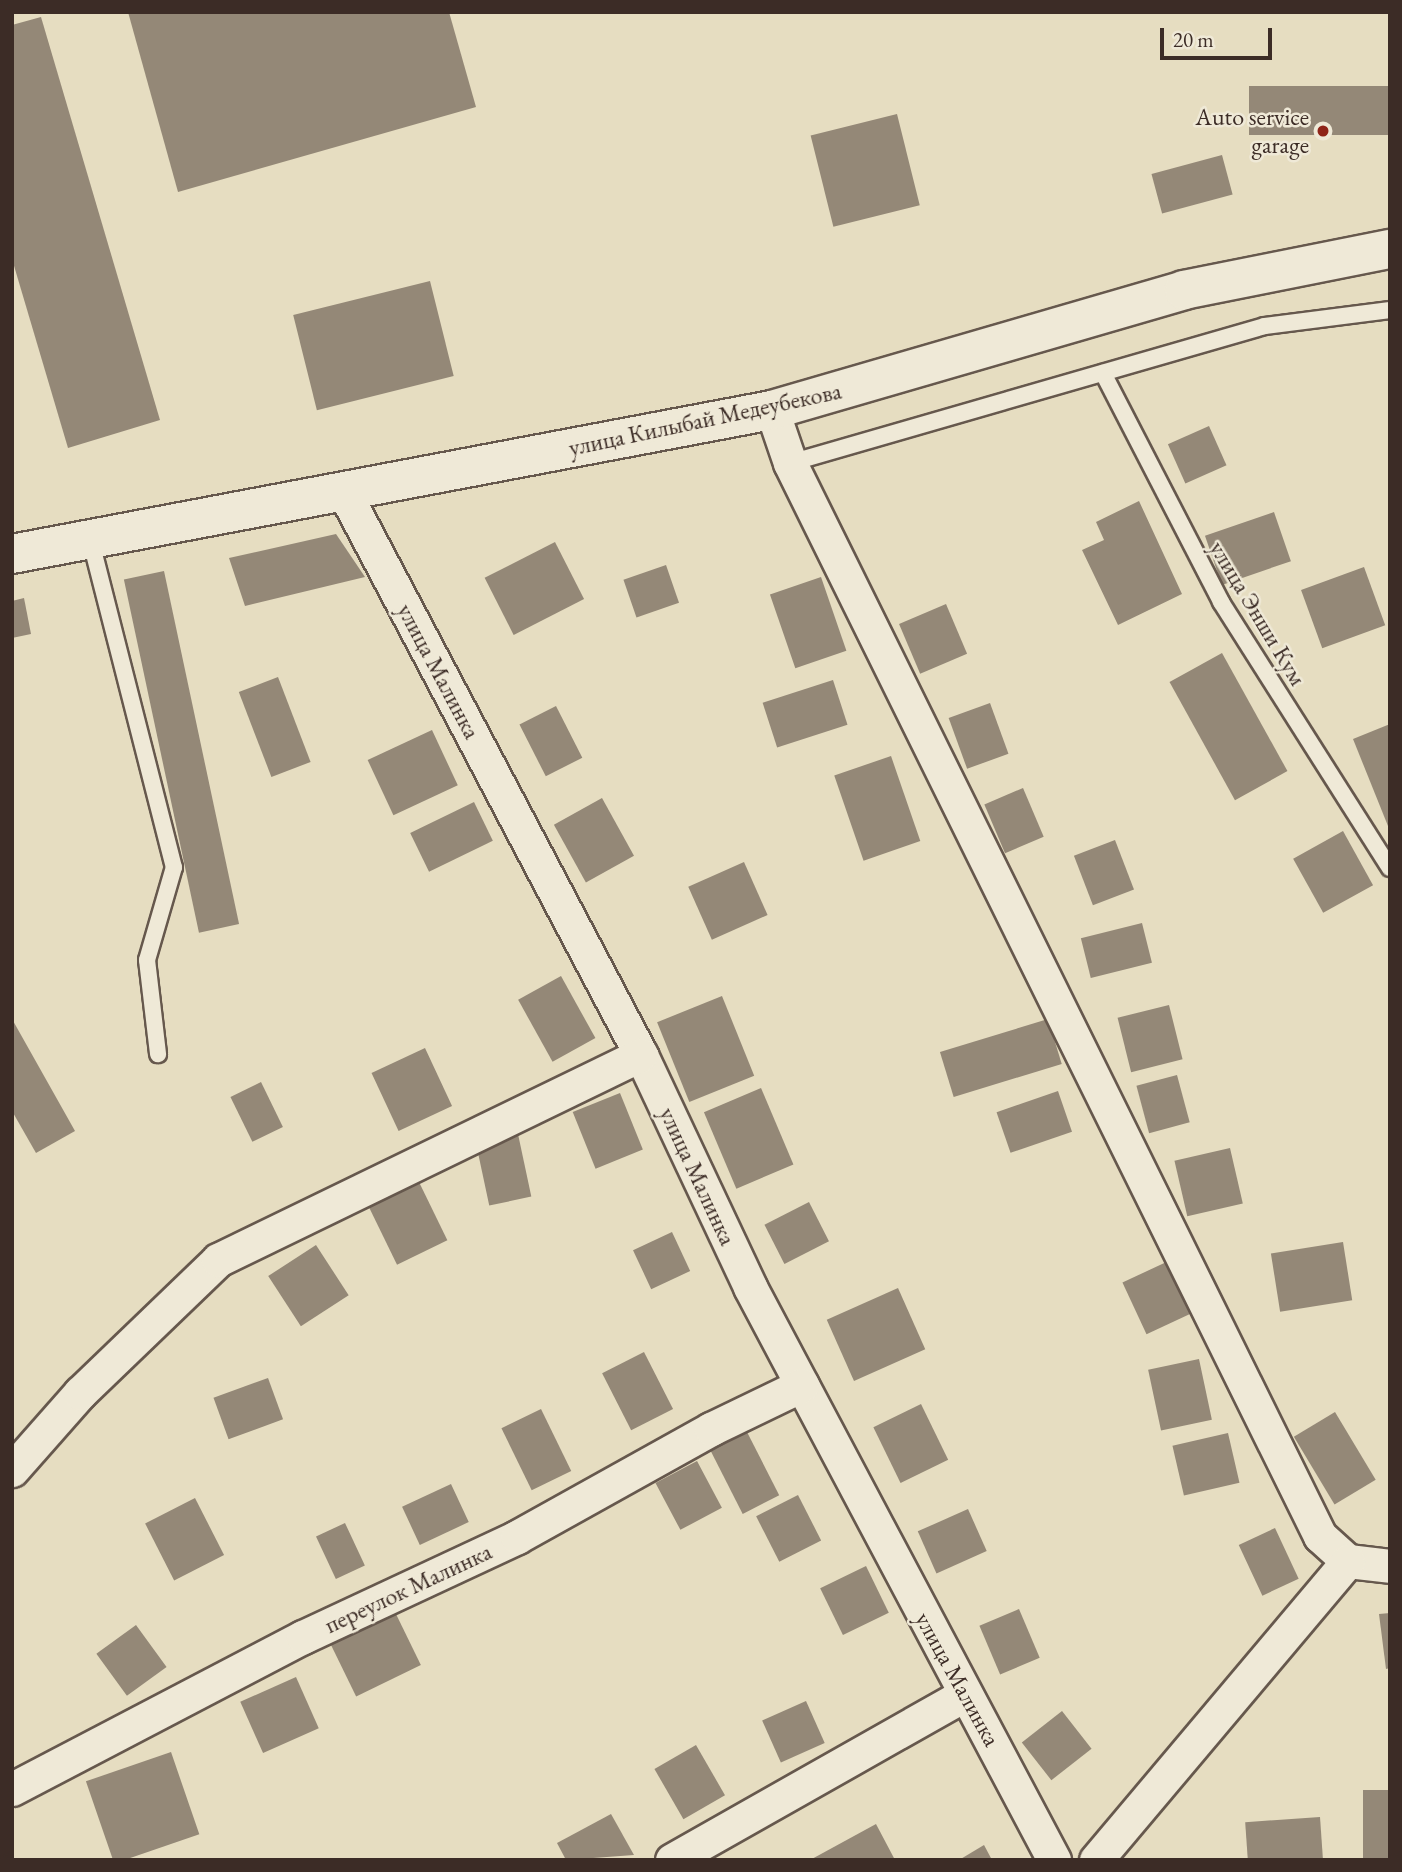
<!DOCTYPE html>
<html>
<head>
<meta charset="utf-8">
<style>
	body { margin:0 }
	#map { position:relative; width:1402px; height:1872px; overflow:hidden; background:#e6ddc1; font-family:"EB Garamond",serif }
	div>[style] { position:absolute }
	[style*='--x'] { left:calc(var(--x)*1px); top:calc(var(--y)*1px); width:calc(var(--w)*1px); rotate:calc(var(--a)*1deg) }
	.building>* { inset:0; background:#948877; transform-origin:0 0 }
	.roads { filter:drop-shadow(2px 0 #66584d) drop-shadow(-2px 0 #66584d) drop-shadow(0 2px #66584d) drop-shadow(0 -2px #66584d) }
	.lane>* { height:16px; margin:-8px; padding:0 8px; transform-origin:8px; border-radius:8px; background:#efe9d7 }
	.street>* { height:33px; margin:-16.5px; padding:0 16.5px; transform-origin:16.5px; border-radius:16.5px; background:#efe9d7 }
	.secondary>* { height:38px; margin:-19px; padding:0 19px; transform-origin:19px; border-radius:19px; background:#efe9d7 }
	.dots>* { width:19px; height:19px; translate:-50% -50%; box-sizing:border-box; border:4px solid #efe9d7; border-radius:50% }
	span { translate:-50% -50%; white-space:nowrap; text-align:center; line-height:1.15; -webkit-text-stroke:5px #efe9d7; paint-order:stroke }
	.poi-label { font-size:24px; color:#3c2c26 }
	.right { translate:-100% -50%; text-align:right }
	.street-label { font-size:24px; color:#3c2c26 }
	.frame { position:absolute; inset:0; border:14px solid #3c2c26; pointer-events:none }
	.scale { position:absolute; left:1160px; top:28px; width:112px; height:32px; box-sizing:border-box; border:4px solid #3c2c26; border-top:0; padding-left:9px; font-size:21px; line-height:24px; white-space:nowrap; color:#3c2c26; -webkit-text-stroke:5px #efe9d7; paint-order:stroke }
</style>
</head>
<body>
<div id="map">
	<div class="building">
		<i style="clip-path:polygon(128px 12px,449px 12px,476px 107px,178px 192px)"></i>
		<i style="clip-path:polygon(41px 17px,160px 420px,68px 448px,12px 259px,12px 25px)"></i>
		<i style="left:1390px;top:86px;width:49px;height:141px;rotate:90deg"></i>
		<i style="left:897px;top:114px;width:94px;height:89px;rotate:76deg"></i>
		<i style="left:1222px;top:155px;width:41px;height:73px;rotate:75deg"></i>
		<i style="left:430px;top:281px;width:98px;height:141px;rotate:76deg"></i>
		<i style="left:1209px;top:426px;width:43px;height:45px;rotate:66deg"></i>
		<i style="clip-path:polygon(1139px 501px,1182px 594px,1118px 625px,1082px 550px,1104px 540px,1096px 522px)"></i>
		<i style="left:1274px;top:512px;width:52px;height:73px;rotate:71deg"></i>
		<i style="clip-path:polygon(336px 534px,365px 577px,245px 606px,229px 558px)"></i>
		<i style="left:555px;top:542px;width:64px;height:79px;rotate:63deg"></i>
		<i style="left:666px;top:565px;width:40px;height:45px;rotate:71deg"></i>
		<i style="left:1364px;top:567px;width:62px;height:67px;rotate:70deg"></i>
		<i style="left:164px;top:571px;width:361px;height:41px;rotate:78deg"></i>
		<i style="left:821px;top:577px;width:78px;height:54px;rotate:71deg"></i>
		<i style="clip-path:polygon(24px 598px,31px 634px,12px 638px,12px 601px)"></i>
		<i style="left:946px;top:604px;width:54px;height:51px;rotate:67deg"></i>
		<i style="left:1222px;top:653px;width:135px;height:60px;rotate:61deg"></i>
		<i style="left:278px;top:677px;width:91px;height:42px;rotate:69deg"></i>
		<i style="left:833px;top:680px;width:47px;height:74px;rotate:72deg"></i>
		<i style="left:990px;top:703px;width:54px;height:44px;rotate:70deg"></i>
		<i style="left:556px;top:706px;width:58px;height:41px;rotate:63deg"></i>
		<i style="clip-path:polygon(1390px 724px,1390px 831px,1353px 739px)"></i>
		<i style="left:432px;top:730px;width:61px;height:71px;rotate:65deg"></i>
		<i style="left:891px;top:756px;width:90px;height:60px;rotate:71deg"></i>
		<i style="left:1023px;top:788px;width:53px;height:42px;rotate:67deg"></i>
		<i style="left:602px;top:798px;width:66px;height:55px;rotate:61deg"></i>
		<i style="left:474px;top:802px;width:43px;height:71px;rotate:64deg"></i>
		<i style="left:1343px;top:831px;width:62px;height:57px;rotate:61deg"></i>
		<i style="left:1115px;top:840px;width:53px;height:44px;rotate:69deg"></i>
		<i style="left:744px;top:862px;width:58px;height:61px;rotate:66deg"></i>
		<i style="left:1142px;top:923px;width:41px;height:63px;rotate:76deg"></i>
		<i style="left:561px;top:976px;width:71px;height:49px;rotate:61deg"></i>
		<i style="left:722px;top:996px;width:86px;height:70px;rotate:68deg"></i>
		<i style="left:1169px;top:1005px;width:56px;height:53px;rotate:76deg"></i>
		<i style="clip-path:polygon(12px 1019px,75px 1131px,36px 1153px,12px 1111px)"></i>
		<i style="left:1048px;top:1019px;width:47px;height:113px;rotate:73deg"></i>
		<i style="left:425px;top:1048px;width:64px;height:59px;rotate:65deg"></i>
		<i style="left:1177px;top:1075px;width:49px;height:42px;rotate:75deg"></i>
		<i style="left:261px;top:1082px;width:50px;height:34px;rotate:64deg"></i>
		<i style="left:761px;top:1088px;width:83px;height:62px;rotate:67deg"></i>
		<i style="left:1058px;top:1091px;width:43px;height:65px;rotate:71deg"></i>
		<i style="left:620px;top:1093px;width:61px;height:51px;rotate:68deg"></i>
		<i style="left:518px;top:1134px;width:64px;height:43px;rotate:78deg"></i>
		<i style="left:1230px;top:1148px;width:57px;height:57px;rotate:77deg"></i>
		<i style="left:418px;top:1180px;width:67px;height:56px;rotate:64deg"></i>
		<i style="left:809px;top:1202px;width:44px;height:50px;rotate:63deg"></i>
		<i style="left:672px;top:1232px;width:43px;height:43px;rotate:65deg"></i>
		<i style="left:1343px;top:1242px;width:59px;height:73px;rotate:81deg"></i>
		<i style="left:316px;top:1245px;width:60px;height:57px;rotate:57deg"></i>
		<i style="left:1175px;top:1258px;width:57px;height:58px;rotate:65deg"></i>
		<i style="left:898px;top:1288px;width:67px;height:78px;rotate:66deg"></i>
		<i style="left:644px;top:1352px;width:64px;height:47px;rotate:63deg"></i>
		<i style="left:1199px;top:1359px;width:62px;height:52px;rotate:78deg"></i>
		<i style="left:268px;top:1378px;width:44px;height:58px;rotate:70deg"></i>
		<i style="left:921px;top:1404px;width:62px;height:53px;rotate:64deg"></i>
		<i style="left:541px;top:1409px;width:69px;height:44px;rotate:64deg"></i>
		<i style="left:1335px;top:1412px;width:79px;height:48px;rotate:59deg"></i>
		<i style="left:747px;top:1432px;width:71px;height:41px;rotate:63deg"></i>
		<i style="left:1228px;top:1433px;width:51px;height:57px;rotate:77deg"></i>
		<i style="left:697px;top:1461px;width:53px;height:47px;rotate:62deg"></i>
		<i style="left:451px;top:1484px;width:42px;height:54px;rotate:65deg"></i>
		<i style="left:798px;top:1495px;width:51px;height:47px;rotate:63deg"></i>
		<i style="left:195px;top:1498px;width:64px;height:56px;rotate:63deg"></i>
		<i style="left:968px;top:1509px;width:46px;height:55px;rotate:66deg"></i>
		<i style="left:345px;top:1523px;width:47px;height:32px;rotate:65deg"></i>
		<i style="left:1275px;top:1528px;width:56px;height:40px;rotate:65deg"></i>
		<i style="left:866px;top:1566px;width:52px;height:51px;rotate:64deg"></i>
		<i style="left:1019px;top:1609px;width:53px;height:43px;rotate:67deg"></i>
		<i style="left:395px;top:1612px;width:59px;height:72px;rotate:64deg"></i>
		<i style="clip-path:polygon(1390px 1613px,1390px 1668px,1386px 1669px,1379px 1614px)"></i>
		<i style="left:136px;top:1625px;width:52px;height:49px;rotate:54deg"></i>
		<i style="left:296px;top:1677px;width:56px;height:61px;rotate:66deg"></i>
		<i style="left:806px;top:1701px;width:46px;height:48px;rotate:66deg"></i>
		<i style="left:1062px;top:1711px;width:48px;height:51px;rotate:52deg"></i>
		<i style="left:696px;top:1745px;width:58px;height:48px;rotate:60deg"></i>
		<i style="left:171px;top:1752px;width:87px;height:90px;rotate:71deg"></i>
		<i style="left:1363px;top:1790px;width:27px;height:70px"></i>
		<i style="clip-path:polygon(611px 1814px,634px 1855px,566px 1860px,557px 1843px)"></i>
		<i style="left:1320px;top:1817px;width:43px;height:75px;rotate:86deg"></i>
		<i style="clip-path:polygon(876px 1824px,895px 1860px,810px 1860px)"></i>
		<i style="clip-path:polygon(984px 1845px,992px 1860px,959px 1860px)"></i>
	</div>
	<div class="roads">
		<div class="lane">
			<i style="--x:1103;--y:373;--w:258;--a:62.7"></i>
			<i style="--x:1221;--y:602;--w:315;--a:57.6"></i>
			<i style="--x:790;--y:463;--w:494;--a:-16.1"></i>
			<i style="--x:1265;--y:326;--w:126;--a:-7.3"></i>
			<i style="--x:90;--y:538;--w:340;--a:75.7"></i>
			<i style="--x:174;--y:867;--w:97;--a:106.2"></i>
			<i style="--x:147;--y:960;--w:95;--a:83.3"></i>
		</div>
		<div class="street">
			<i style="--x:772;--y:410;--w:56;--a:71.2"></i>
			<i style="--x:790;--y:463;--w:1197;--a:63.71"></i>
			<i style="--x:1320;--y:1536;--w:38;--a:42"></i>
			<i style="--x:1348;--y:1561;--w:42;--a:6.8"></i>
			<i style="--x:343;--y:490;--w:639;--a:62.19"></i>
			<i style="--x:641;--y:1055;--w:256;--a:64.8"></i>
			<i style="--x:750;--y:1287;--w:649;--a:62.05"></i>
			<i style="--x:12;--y:1470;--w:103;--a:-48.6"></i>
			<i style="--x:80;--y:1393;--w:192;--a:-43.9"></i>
			<i style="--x:218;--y:1260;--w:470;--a:-25.9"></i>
			<i style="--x:12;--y:1789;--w:328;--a:-27.6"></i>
			<i style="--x:303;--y:1637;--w:236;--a:-25"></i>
			<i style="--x:517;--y:1537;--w:222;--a:-29.1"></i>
			<i style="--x:711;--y:1429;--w:101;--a:-25.8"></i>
			<i style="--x:672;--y:1860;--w:335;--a:-29.5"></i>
			<i style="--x:1096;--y:1860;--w:391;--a:-49.9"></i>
		</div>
		<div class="secondary">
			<i style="--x:12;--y:554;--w:774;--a:-10.73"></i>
			<i style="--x:772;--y:410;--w:429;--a:-16.2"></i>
			<i style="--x:1184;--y:290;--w:210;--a:-11.3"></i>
		</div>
	</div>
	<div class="dots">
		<i style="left:1323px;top:131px;background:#8f2418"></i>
	</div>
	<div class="poi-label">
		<span class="right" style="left:1309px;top:131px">Auto service<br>garage</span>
	</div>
	<div class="street-label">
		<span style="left:705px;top:419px;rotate:-12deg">улица Килыбай Медеубекова</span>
		<span style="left:1258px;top:613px;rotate:59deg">улица Энши Кум</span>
		<span style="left:439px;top:671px;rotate:62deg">улица Малинка</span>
		<span style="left:698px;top:1176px;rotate:65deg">улица Малинка</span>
		<span style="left:408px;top:1588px;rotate:-25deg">переулок Малинка</span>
		<span style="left:958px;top:1679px;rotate:61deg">улица Малинка</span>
	</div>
	<div class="frame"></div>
	<div class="scale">20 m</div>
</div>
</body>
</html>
